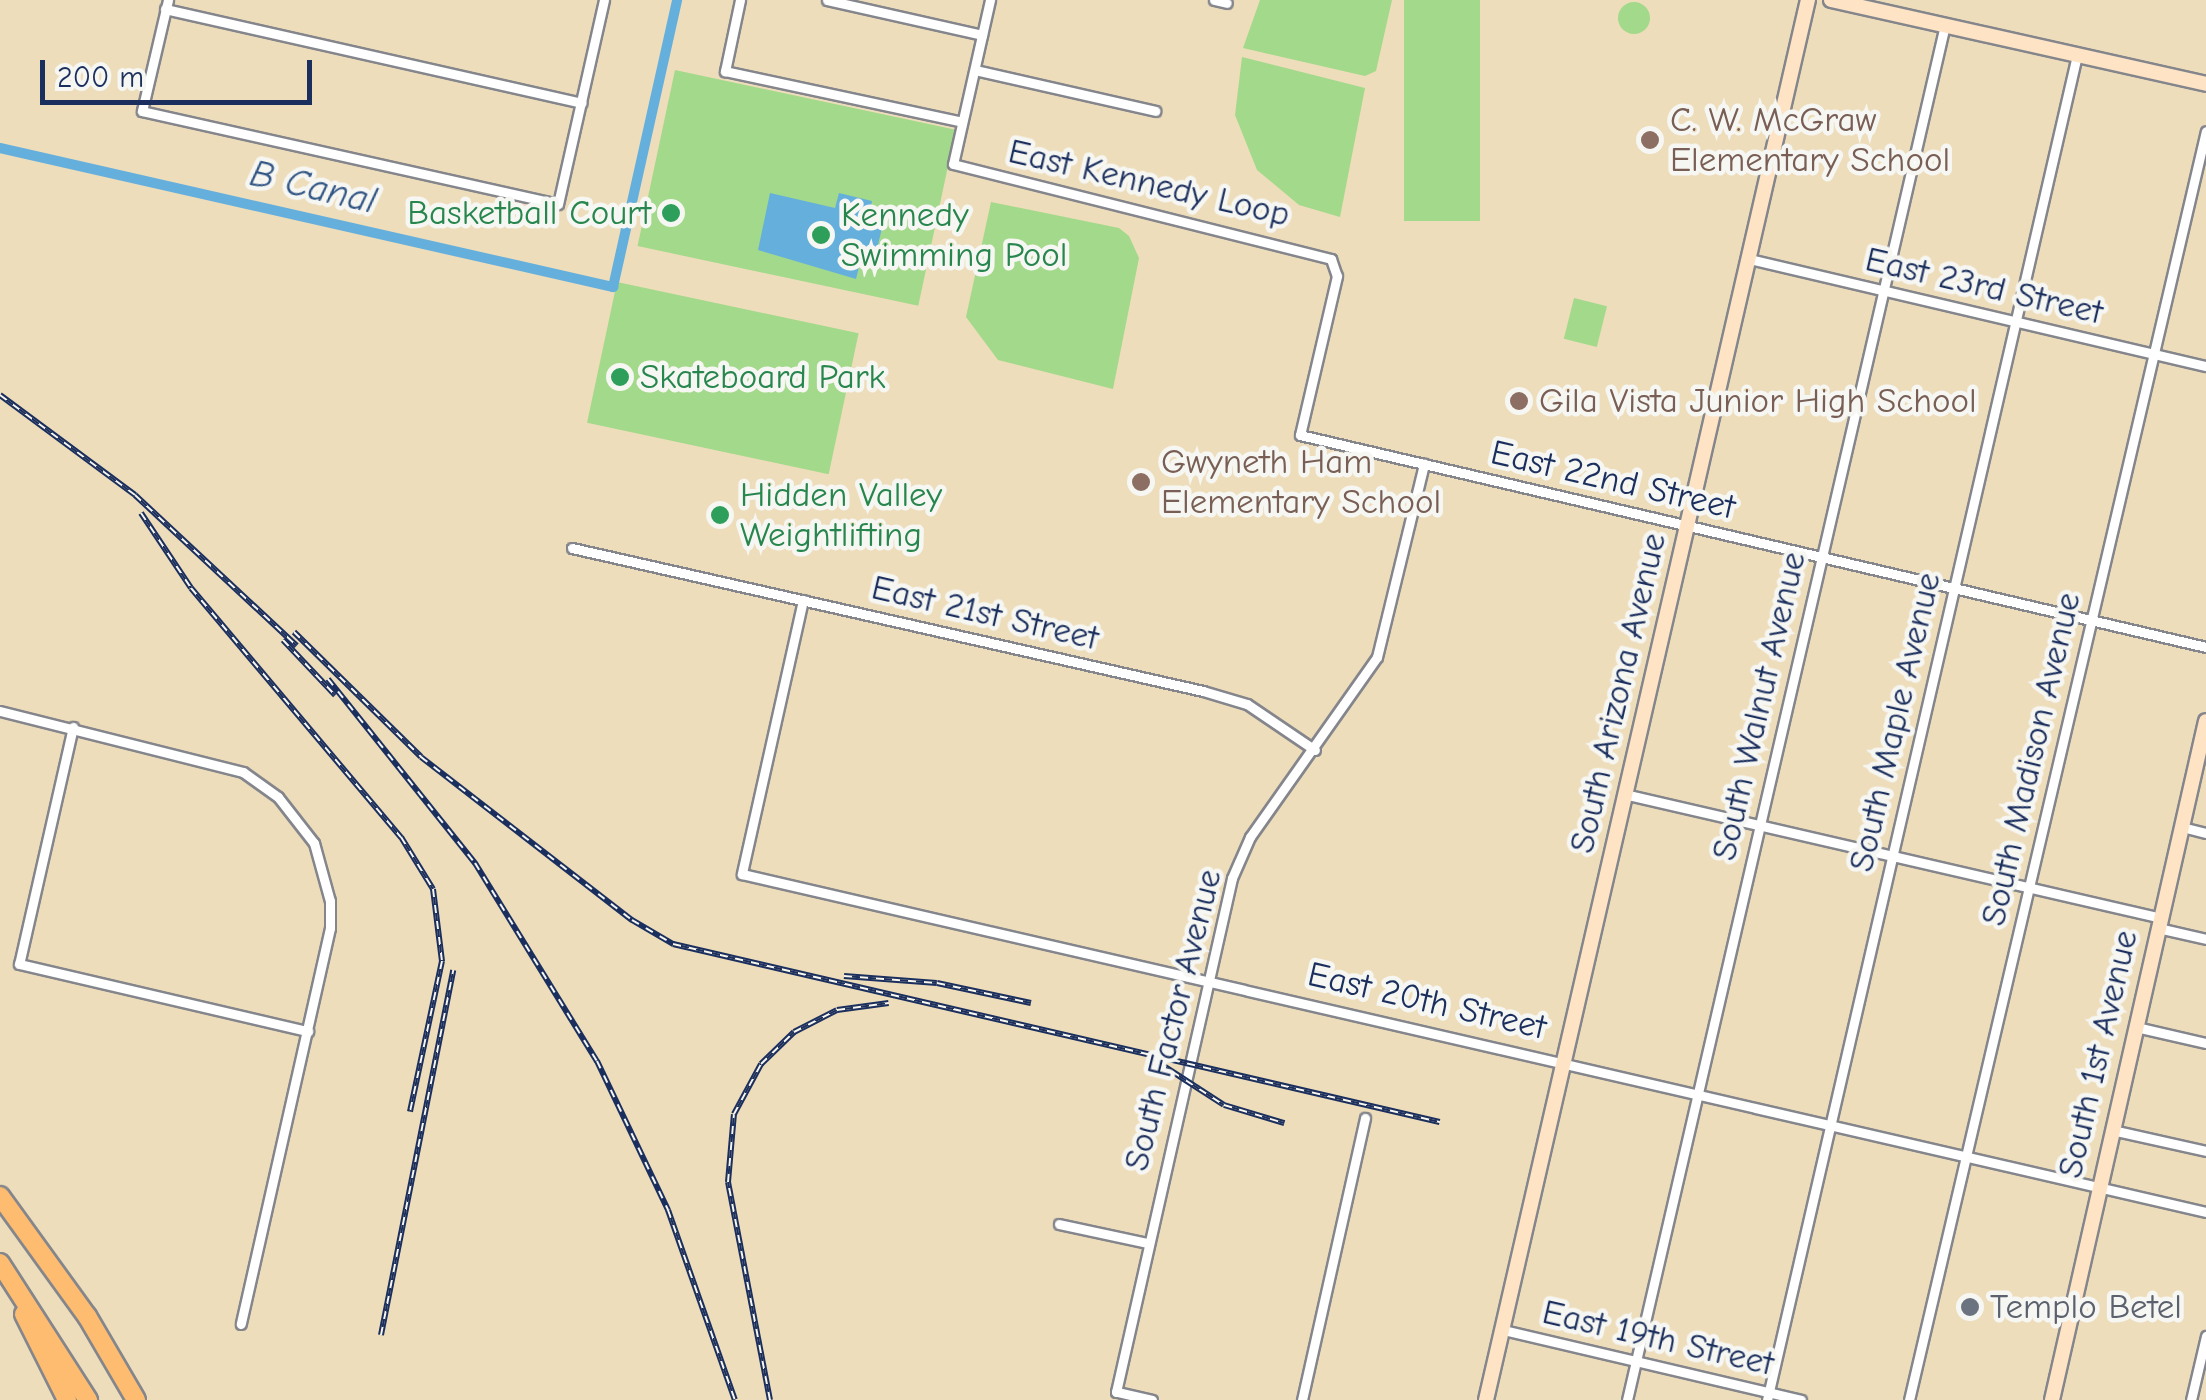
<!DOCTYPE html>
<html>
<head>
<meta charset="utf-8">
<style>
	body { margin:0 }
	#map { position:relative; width:2206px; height:1400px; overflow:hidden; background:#edb; font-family:"Comic Neue",sans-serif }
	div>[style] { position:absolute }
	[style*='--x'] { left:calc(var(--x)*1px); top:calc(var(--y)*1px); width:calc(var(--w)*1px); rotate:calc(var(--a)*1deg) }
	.green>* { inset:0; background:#a3d98a; transform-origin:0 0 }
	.round { border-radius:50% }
	.water>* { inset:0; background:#65afdd }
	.canal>* { height:10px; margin:-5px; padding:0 5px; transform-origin:5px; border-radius:5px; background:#65afdd }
	.roads { filter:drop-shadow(2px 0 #84868c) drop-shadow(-2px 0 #84868c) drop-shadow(0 2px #84868c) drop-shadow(0 -2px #84868c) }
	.street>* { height:9px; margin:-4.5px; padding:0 4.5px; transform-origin:4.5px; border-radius:4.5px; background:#fff }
	.secondary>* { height:14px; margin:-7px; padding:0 7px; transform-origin:7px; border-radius:7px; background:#fee4c5 }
	.highway>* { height:18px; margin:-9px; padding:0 9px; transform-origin:9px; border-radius:9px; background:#fdbc6f }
	.rail>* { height:6px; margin-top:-3px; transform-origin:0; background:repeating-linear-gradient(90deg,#f6f6f2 0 8px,#1b2f5e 0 16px); box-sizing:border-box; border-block:2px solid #1b2f5e }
	.dots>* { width:28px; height:28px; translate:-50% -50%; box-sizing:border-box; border:5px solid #f6f6f2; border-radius:50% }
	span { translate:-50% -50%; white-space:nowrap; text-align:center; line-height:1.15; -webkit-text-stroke:9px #f6f6f2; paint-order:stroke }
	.education-label { font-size:35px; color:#785e54 }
	.left { translate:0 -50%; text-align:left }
	.street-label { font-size:35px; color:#1b2f5e }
	.leisure-label { font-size:35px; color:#27864d }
	.right { translate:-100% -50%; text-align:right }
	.worship-label { font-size:35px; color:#5b616d }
	.water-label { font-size:38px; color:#315584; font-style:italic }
	.scale { position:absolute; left:40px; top:60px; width:272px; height:45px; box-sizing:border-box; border:5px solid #1b2f5e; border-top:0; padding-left:12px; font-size:30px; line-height:35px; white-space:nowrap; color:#1b2f5e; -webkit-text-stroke:8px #f6f6f2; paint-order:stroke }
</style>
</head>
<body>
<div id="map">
	<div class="green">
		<i style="clip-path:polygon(1260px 0,1392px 0,1376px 71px,1365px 76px,1243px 48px)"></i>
		<i style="left:1404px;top:0;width:76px;height:221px"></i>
		<i class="round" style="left:1618px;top:2px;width:32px;height:32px"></i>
		<i style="clip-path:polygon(1242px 57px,1365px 88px,1340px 217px,1299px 205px,1257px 170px,1235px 115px)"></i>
		<i style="left:675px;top:70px;width:287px;height:180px;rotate:12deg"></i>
		<i style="clip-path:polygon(991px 202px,1119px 228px,1129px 236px,1139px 258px,1113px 389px,998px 360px,966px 317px)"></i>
		<i style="left:617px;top:282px;width:247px;height:144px;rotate:12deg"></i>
		<i style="left:1574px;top:298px;width:34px;height:42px;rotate:14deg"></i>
	</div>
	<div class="water">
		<i style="clip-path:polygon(770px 193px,835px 208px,839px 193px,872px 201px,869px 216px,884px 220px,874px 261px,861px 259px,856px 279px,758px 250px)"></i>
	</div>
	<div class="canal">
		<i style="--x:0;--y:148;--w:629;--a:12.78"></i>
		<i style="--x:613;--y:287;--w:294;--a:-77.4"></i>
	</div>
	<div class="roads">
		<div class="street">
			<i style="--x:168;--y:0;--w:114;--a:103.2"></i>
			<i style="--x:142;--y:111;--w:426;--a:12.6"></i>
			<i style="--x:558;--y:204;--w:209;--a:-77.3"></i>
			<i style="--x:740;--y:0;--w:73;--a:101.9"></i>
			<i style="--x:725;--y:71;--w:242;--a:12.1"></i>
			<i style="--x:827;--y:0;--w:159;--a:12.7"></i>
			<i style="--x:990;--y:0;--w:168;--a:102.7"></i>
			<i style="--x:953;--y:164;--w:390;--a:14.1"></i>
			<i style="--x:1331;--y:259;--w:18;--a:71"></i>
			<i style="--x:1337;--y:276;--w:163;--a:103.1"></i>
			<i style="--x:1300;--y:435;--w:930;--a:13.17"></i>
			<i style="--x:1214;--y:0;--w:13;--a:13"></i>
			<i style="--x:165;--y:9;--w:427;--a:12.7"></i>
			<i style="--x:975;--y:70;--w:185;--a:12.8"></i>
			<i style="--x:1749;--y:259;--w:469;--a:13.2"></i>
			<i style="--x:572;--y:548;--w:647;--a:12.77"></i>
			<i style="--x:1203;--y:691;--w:46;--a:16.5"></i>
			<i style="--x:1247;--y:704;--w:82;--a:34.1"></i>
			<i style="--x:803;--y:600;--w:281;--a:102.6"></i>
			<i style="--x:742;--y:874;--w:1503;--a:13"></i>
			<i style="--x:0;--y:711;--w:251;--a:14.1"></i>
			<i style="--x:243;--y:772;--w:43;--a:35.5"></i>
			<i style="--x:278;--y:797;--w:58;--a:52"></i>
			<i style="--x:314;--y:843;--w:60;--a:74.6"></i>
			<i style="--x:330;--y:901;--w:27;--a:90"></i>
			<i style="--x:330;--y:928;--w:406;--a:102.7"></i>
			<i style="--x:73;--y:727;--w:243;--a:102.8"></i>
			<i style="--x:19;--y:964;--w:297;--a:13.1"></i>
			<i style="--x:1624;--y:794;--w:551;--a:13"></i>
			<i style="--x:2182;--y:827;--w:25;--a:14"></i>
			<i style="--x:2158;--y:928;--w:49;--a:12.9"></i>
			<i style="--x:2136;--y:1027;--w:72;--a:12.9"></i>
			<i style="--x:2112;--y:1130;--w:96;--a:12.6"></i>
			<i style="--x:1059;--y:1224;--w:90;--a:12.2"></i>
			<i style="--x:1503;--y:1330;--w:306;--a:13.2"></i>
			<i style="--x:1152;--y:1400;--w:37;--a:-167"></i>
			<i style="--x:1116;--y:1392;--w:527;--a:-77.28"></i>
			<i style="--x:1232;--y:878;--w:45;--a:-66.3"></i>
			<i style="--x:1250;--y:837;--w:220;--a:-54.8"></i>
			<i style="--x:1377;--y:657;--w:199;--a:-76.3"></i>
			<i style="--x:1302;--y:1400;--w:289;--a:-77.4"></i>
			<i style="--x:1627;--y:1400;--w:1411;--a:-76.98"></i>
			<i style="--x:1767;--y:1400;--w:1380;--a:-77.02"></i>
			<i style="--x:1909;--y:1400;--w:1303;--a:-76.83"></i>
			<i style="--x:2191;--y:1400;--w:66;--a:-76.8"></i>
		</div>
		<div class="secondary">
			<i style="--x:1831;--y:0;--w:384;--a:12.6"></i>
			<i style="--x:1486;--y:1400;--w:1437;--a:-77.05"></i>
			<i style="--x:2052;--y:1400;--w:696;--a:-77.22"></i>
		</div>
		<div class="highway">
			<i style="--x:0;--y:1196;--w:148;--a:54.1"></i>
			<i style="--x:87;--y:1316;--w:97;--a:59.7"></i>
			<i style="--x:0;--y:1263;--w:163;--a:57.3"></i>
			<i style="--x:24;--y:1314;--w:96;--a:63.4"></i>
		</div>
	</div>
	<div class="rail">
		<i style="--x:0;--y:395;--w:168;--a:36.5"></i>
		<i style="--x:135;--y:495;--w:221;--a:43"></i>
		<i style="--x:141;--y:513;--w:90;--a:56.3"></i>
		<i style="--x:191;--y:588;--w:326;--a:49.9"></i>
		<i style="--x:401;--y:837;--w:61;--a:58.4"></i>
		<i style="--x:433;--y:889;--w:73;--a:82.9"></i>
		<i style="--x:442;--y:961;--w:154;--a:102"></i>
		<i style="--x:294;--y:632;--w:178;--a:44.5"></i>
		<i style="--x:421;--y:757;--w:267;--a:37.7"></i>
		<i style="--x:632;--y:920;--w:48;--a:30.3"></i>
		<i style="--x:673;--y:944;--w:787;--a:13.07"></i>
		<i style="--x:283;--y:640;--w:76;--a:46.6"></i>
		<i style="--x:328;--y:679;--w:236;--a:51.4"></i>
		<i style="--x:475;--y:863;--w:233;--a:58.4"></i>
		<i style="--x:597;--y:1061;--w:165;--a:64.5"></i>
		<i style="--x:668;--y:1210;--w:201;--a:70.6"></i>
		<i style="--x:844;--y:976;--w:93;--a:4.3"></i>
		<i style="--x:937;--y:983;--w:96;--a:12"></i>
		<i style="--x:1159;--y:1063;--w:77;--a:32.9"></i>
		<i style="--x:1224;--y:1105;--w:63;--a:16.7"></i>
		<i style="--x:381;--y:1335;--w:372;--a:-78.8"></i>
		<i style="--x:770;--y:1400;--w:222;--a:-100.9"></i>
		<i style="--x:728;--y:1182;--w:68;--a:-85"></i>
		<i style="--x:734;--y:1114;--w:57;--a:-61.6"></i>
		<i style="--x:761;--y:1064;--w:46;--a:-44.1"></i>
		<i style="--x:794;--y:1032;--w:48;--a:-27.1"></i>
		<i style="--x:837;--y:1010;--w:52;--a:-7.7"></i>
	</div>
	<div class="dots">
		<i style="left:1650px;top:140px;background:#8d6e63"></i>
		<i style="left:671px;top:213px;background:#2e9e5b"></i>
		<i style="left:821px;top:235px;background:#2e9e5b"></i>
		<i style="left:620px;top:377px;background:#2e9e5b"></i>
		<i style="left:1519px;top:401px;background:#8d6e63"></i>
		<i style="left:1141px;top:482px;background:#8d6e63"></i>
		<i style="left:720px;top:515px;background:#2e9e5b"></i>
		<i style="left:1970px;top:1307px;background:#6b7280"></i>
	</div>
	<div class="education-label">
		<span class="left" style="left:1670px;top:140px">C. W. McGraw<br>Elementary School</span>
		<span class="left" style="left:1539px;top:401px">Gila Vista Junior High School</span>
		<span class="left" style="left:1161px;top:482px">Gwyneth Ham<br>Elementary School</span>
	</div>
	<div class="street-label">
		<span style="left:1149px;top:183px;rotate:13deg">East Kennedy Loop</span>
		<span style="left:1984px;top:286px;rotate:13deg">East 23rd Street</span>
		<span style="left:1613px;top:480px;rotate:13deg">East 22nd Street</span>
		<span style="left:985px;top:613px;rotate:13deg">East 21st Street</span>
		<span style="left:1618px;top:693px;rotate:-77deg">South Arizona Avenue</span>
		<span style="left:1759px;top:706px;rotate:-77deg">South Walnut Avenue</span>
		<span style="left:1895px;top:722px;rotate:-77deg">South Maple Avenue</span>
		<span style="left:2031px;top:759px;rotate:-77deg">South Madison Avenue</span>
		<span style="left:1427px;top:1001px;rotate:13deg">East 20th Street</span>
		<span style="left:1173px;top:1020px;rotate:-76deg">South Factor Avenue</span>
		<span style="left:2098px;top:1054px;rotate:-77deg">South 1st Avenue</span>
		<span style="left:1658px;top:1338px;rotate:13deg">East 19th Street</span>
	</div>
	<div class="leisure-label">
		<span class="right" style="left:651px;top:213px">Basketball Court</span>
		<span class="left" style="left:841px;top:235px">Kennedy<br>Swimming Pool</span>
		<span class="left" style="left:640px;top:377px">Skateboard Park</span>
		<span class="left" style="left:740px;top:515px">Hidden Valley<br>Weightlifting</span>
	</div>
	<div class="worship-label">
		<span class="left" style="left:1990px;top:1307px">Templo Betel</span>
	</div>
	<div class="water-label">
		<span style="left:313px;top:188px;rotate:13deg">B Canal</span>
	</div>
	<div class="scale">200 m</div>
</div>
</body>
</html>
